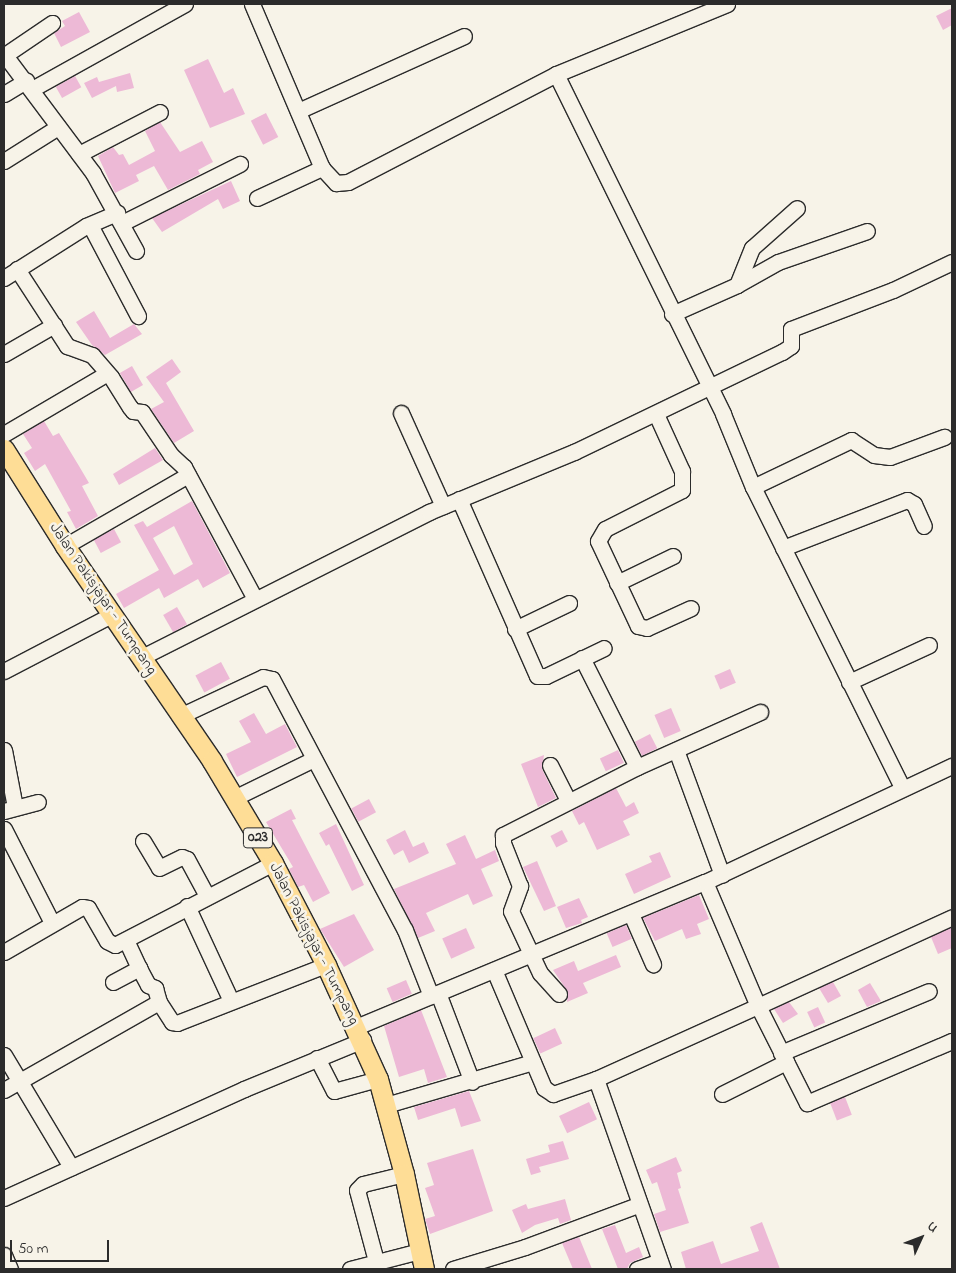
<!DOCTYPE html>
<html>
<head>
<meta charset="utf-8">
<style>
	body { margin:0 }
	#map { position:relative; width:956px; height:1273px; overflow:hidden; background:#f7f3e8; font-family:"Indie Flower",sans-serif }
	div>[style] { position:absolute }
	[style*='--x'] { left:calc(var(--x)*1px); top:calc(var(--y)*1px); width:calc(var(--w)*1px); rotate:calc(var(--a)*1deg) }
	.building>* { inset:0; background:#edb9d6; transform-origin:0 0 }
	.roads { filter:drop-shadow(1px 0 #2b2b2b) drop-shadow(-1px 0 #2b2b2b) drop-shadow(0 1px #2b2b2b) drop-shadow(0 -1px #2b2b2b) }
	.minor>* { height:15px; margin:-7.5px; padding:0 7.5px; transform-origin:7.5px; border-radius:7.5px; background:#f7f3e8 }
	.major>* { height:19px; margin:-9.5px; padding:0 9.5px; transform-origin:9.5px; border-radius:9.5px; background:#fedd96 }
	span { translate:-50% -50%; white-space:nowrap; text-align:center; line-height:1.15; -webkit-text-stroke:5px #f7f3e8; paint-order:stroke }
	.shield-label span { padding:1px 4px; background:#f7f3e8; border:1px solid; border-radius:4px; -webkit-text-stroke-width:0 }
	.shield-label { font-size:15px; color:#2b2b2b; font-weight:700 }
	.street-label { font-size:16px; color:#2b2b2b }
	.frame { position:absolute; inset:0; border:5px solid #2b2b2b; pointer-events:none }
	.north { position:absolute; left:896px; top:1213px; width:50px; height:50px; -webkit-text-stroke:4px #f7f3e8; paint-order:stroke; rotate:47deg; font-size:14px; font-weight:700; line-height:20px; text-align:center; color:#2b2b2b }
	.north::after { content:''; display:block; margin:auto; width:18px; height:22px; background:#2b2b2b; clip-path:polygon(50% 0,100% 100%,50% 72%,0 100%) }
	.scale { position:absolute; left:10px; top:1240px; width:99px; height:22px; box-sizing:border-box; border:2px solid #2b2b2b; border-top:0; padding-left:6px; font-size:15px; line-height:18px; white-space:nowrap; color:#2b2b2b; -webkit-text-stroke:4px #f7f3e8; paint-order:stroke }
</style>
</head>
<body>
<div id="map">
	<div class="building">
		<i style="clip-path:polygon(952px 8px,952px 25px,943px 30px,936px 16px)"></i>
		<i style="clip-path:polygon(79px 12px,90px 32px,61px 47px,54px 33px,65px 26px,62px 21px)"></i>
		<i style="clip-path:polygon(208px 59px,224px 93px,233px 88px,245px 114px,210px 128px,184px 70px)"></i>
		<i style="clip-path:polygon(130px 73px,134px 88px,117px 92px,116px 86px,92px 98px,84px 83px,97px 77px,99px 82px)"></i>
		<i style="left:75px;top:76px;width:13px;height:22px;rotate:61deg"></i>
		<i style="left:266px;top:113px;width:27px;height:17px;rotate:63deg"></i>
		<i style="clip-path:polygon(160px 122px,180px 152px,202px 141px,213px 162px,198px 170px,200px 174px,168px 190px,154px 166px,136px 175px,139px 181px,115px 193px,98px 156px,113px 147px,119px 155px,123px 154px,129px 165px,155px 151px,145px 131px)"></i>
		<i style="clip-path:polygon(231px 181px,240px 201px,223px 209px,218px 199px,162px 232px,152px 218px)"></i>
		<i style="clip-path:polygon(94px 311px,110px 338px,134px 324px,142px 334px,105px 355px,92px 345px,76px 322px)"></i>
		<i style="clip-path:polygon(172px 359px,181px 372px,166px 383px,194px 431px,174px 443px,151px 409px,164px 402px,146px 377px)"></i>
		<i style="left:132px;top:366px;width:22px;height:14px;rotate:60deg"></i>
		<i style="clip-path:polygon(44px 421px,53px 436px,59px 433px,79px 466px,89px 483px,82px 486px,98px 516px,76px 529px,67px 512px,71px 511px,45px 464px,35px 471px,24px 453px,32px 448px,23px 434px)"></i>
		<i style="clip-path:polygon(155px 448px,163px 460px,119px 485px,113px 474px)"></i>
		<i style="clip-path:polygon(evenodd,192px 501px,230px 573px,203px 588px,198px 579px,164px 598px,159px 588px,124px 608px,116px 594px,159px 570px,134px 525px,143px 521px,147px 527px,192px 501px,174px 526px,193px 564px,174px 575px,153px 538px,174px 526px)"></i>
		<i style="left:114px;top:529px;width:15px;height:23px;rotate:62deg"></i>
		<i style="left:177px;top:607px;width:20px;height:16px;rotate:60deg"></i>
		<i style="left:221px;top:662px;width:19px;height:29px;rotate:62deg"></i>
		<i style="left:730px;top:669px;width:15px;height:17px;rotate:67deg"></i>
		<i style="left:671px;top:708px;width:25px;height:18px;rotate:67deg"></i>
		<i style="clip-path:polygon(254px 713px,266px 734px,285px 724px,297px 747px,237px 777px,226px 754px,251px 742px,239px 721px)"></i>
		<i style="left:650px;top:734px;width:16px;height:17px;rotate:63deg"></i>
		<i style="left:618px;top:750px;width:14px;height:20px;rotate:65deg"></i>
		<i style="clip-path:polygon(544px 755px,542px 769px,556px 798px,538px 807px,521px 764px)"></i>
		<i style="clip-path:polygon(616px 788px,626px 807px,634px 802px,639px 813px,623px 821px,630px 835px,597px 850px,584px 822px,579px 825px,572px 811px)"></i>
		<i style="left:369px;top:799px;width:15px;height:20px;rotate:62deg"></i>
		<i style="clip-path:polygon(291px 809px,296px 819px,292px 820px,330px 893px,313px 902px,304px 885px,298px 887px,289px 869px,293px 867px,266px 822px)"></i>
		<i style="clip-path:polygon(336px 824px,364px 885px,352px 891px,329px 844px,326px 846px,319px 833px)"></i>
		<i style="clip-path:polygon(405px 830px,413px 847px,424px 842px,429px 853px,409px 863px,403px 850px,394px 855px,386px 840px)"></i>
		<i style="left:562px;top:830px;width:13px;height:13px;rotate:63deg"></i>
		<i style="clip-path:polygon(465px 835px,476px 859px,495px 850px,499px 861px,481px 869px,493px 896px,473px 905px,468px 894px,426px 913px,435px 931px,418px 938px,394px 889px,456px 864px,446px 844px)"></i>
		<i style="clip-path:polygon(660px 852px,671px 877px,634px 894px,625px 874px,652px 862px,649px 856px)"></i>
		<i style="clip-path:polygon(537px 861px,556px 906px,544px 911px,523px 867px)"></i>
		<i style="clip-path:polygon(699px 895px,709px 919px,697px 924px,701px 934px,686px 939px,682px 929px,655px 941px,643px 918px)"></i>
		<i style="clip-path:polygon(579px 898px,588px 917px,581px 920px,582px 923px,566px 928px,557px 907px)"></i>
		<i style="clip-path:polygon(354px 914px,374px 950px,344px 967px,320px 929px)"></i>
		<i style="left:626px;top:925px;width:15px;height:21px;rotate:67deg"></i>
		<i style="clip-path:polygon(952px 927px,952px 948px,938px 954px,931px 937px)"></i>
		<i style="left:466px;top:928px;width:22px;height:26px;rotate:66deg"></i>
		<i style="clip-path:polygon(616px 955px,621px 967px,583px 983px,588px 993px,567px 1002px,568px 992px,553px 970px,574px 961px,578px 971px)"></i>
		<i style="left:406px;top:980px;width:15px;height:21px;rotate:67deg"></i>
		<i style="clip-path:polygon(833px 982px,841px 996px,828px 1003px,819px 988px)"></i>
		<i style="clip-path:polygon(870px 983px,881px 1001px,867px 1007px,858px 990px)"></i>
		<i style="clip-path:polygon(789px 1002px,798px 1014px,783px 1023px,774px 1009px)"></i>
		<i style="left:818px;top:1007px;width:17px;height:12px;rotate:65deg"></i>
		<i style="clip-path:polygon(421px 1010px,447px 1077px,428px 1083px,424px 1069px,399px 1077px,384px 1026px)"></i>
		<i style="left:555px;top:1028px;width:17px;height:24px;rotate:65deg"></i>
		<i style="clip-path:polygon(469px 1091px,481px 1121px,461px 1127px,455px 1108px,418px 1120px,414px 1107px)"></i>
		<i style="left:845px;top:1097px;width:19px;height:16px;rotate:69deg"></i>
		<i style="left:589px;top:1102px;width:19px;height:33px;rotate:65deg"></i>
		<i style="clip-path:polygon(563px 1141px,569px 1159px,539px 1167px,541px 1172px,531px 1175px,526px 1159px,550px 1152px,548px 1145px)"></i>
		<i style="clip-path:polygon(473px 1149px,493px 1211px,430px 1234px,425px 1219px,435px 1216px,425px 1188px,434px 1185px,427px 1163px)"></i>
		<i style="clip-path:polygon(676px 1157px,682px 1171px,677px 1173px,681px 1188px,678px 1189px,689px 1223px,660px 1232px,654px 1214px,666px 1210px,657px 1182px,652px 1184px,646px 1170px)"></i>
		<i style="clip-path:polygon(565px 1199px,571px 1220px,560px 1224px,558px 1218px,535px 1225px,522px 1233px,512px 1210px,526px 1204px,528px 1209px)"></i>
		<i style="clip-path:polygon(762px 1222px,780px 1269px,686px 1269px,681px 1252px,713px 1241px,721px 1264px,759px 1251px,750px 1227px)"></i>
		<i style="clip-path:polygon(615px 1225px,626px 1253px,639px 1247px,643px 1257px,630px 1263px,627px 1269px,618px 1269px,602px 1229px)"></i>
		<i style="clip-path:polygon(579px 1237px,592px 1269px,573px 1269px,562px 1243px)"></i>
	</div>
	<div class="roads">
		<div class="minor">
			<i style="--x:252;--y:4;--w:178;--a:66.9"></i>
			<i style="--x:322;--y:168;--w:21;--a:47"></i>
			<i style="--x:336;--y:183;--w:12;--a:-5"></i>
			<i style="--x:348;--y:182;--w:234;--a:-27.4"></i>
			<i style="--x:727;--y:4;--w:185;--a:157.7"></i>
			<i style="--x:556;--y:74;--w:379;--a:63.8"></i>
			<i style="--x:723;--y:414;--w:79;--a:67.7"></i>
			<i style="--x:753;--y:487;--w:335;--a:63.6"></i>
			<i style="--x:4;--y:54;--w:149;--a:53.2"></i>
			<i style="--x:93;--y:173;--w:89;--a:61.1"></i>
			<i style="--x:5;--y:55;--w:57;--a:-34.2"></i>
			<i style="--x:32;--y:89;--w:175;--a:-29.1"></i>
			<i style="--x:4;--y:94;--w:26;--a:-31"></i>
			<i style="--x:298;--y:111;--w:182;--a:-24.3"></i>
			<i style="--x:79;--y:154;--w:91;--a:-27.4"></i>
			<i style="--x:4;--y:161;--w:64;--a:-32.2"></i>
			<i style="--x:257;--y:198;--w:72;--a:-24.8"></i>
			<i style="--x:122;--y:223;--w:132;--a:-26.6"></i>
			<i style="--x:90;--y:225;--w:103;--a:62.2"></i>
			<i style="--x:17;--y:269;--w:92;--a:57"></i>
			<i style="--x:67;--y:346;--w:27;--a:20"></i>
			<i style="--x:92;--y:355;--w:29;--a:49"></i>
			<i style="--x:111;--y:377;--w:36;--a:58"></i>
			<i style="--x:130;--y:407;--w:5;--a:53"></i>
			<i style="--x:133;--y:411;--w:9;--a:6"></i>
			<i style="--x:142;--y:412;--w:52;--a:56"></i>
			<i style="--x:171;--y:455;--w:18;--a:43"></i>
			<i style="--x:184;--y:467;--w:150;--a:61.7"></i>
			<i style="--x:4;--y:278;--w:97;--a:-32.4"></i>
			<i style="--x:86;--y:226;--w:34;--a:-23"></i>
			<i style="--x:737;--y:285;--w:47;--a:-29.3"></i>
			<i style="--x:778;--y:262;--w:94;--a:-19.2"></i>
			<i style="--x:672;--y:314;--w:71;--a:-24"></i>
			<i style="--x:737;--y:285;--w:40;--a:-68"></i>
			<i style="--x:752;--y:248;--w:60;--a:-41.6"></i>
			<i style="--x:4;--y:354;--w:58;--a:-30.1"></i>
			<i style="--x:401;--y:413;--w:102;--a:65.7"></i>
			<i style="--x:656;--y:414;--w:63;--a:65.5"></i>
			<i style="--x:682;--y:471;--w:19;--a:90"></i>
			<i style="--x:682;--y:490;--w:86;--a:153.1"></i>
			<i style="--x:605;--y:529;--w:14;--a:120"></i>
			<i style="--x:598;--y:541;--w:94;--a:64.8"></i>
			<i style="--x:638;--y:626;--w:9;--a:13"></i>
			<i style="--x:647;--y:628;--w:48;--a:-24.4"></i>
			<i style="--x:4;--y:434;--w:118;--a:-30.5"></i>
			<i style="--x:753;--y:487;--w:109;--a:-25.6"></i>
			<i style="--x:851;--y:440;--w:27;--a:33"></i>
			<i style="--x:874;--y:455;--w:16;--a:7"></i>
			<i style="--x:890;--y:457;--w:58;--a:-20.3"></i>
			<i style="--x:459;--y:499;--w:193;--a:66.2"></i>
			<i style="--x:537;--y:676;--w:9;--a:0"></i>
			<i style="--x:546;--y:676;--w:64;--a:-25.8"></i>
			<i style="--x:65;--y:546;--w:142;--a:-30"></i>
			<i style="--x:783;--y:548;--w:133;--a:-21.2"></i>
			<i style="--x:907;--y:500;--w:8;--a:30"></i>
			<i style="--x:914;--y:504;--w:24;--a:66"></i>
			<i style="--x:617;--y:583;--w:62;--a:-25.7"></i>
			<i style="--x:515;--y:629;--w:60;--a:-25.7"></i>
			<i style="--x:142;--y:657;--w:322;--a:-26.8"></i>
			<i style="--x:429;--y:512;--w:157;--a:-22.5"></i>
			<i style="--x:574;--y:452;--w:231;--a:-25.7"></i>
			<i style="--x:782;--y:352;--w:11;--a:-34"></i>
			<i style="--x:791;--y:346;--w:17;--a:-90"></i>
			<i style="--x:791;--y:329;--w:109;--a:-20.9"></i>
			<i style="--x:893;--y:290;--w:65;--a:-25.4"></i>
			<i style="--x:582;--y:658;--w:122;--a:63.2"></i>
			<i style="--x:4;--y:671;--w:123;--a:-27.6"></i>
			<i style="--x:849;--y:682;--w:88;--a:-24.8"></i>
			<i style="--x:182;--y:715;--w:89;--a:-25.1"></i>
			<i style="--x:263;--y:677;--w:9;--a:13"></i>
			<i style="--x:272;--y:679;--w:284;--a:62.1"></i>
			<i style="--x:405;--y:930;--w:71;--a:68.5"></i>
			<i style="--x:4;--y:750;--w:58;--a:79.1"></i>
			<i style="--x:676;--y:750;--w:133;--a:69.8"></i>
			<i style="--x:550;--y:765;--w:39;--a:63"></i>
			<i style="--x:234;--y:798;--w:87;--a:-26"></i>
			<i style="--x:4;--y:811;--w:35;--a:-15"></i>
			<i style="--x:4;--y:829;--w:106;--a:62.9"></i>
			<i style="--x:143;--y:841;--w:31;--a:59"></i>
			<i style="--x:159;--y:868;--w:25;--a:-26"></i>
			<i style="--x:182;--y:857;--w:5;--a:22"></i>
			<i style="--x:187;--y:859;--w:42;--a:61.6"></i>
			<i style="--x:705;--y:882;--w:135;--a:66.9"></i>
			<i style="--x:758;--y:1006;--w:213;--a:-24.6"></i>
			<i style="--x:187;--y:906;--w:105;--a:65.1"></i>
			<i style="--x:631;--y:914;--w:55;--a:66.3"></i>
			<i style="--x:4;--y:952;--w:90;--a:-30"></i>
			<i style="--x:82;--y:907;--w:6;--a:9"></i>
			<i style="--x:88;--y:908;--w:38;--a:60"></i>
			<i style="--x:107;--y:941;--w:9;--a:27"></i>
			<i style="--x:115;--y:945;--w:178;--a:-27.4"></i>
			<i style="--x:139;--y:968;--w:19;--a:62"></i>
			<i style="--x:148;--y:985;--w:8;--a:23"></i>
			<i style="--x:155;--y:988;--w:15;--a:74"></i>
			<i style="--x:494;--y:970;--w:128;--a:67"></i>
			<i style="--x:544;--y:1088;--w:11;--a:34"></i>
			<i style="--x:553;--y:1094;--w:46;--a:-19.2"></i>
			<i style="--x:596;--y:1079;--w:178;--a:-24.3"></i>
			<i style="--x:758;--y:1006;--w:109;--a:63.2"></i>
			<i style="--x:807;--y:1103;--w:158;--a:-23.2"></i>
			<i style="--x:113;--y:982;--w:30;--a:-28"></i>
			<i style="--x:139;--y:968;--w:31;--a:-115"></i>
			<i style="--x:438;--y:993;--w:95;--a:69.1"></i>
			<i style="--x:559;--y:994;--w:28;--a:-132"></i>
			<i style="--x:540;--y:973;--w:68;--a:-115.1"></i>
			<i style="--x:511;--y:911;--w:27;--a:-70"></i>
			<i style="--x:520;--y:886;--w:46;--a:-111.6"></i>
			<i style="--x:503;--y:843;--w:8;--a:-90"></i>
			<i style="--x:503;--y:835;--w:150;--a:-26.9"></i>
			<i style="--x:637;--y:767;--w:135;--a:-24.1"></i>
			<i style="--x:356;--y:1027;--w:378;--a:-22.6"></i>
			<i style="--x:705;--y:882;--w:273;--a:-25.2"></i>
			<i style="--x:781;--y:1053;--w:160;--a:-22.7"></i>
			<i style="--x:4;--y:1055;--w:131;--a:59.1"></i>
			<i style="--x:317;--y:1058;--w:37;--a:63"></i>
			<i style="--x:334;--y:1091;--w:46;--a:-15.3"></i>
			<i style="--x:596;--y:1079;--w:201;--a:70.6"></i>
			<i style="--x:4;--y:1090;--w:178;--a:-29.6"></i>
			<i style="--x:159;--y:1002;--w:24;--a:57"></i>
			<i style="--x:172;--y:1022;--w:5;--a:11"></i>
			<i style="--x:177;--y:1023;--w:160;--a:-21.3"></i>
			<i style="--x:722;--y:1094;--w:72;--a:-26.6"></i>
			<i style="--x:386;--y:1105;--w:153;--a:-16.3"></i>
			<i style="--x:4;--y:1198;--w:264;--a:-24.4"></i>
			<i style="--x:244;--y:1089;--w:129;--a:-22.4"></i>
			<i style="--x:4;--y:1255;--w:15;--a:67"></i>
			<i style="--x:376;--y:1261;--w:73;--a:-105"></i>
			<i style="--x:357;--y:1190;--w:8;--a:-45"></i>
			<i style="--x:363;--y:1184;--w:42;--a:-13.7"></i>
			<i style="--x:350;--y:1269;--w:72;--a:-14.4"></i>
			<i style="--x:453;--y:1269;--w:75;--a:-17"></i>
			<i style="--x:525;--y:1247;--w:121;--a:-20.4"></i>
			<i style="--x:637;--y:1269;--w:24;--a:-19"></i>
		</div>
		<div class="major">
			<i style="--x:4;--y:449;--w:115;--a:57.8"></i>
			<i style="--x:65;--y:546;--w:260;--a:55.6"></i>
			<i style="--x:212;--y:761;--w:119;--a:59.1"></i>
			<i style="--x:273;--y:863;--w:115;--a:62.5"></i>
			<i style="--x:326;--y:965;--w:125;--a:65.5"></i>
			<i style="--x:378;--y:1079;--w:98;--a:74.7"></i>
			<i style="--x:404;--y:1174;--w:97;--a:78.1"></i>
		</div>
	</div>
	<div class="shield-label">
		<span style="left:258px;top:838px">023</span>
	</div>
	<div class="street-label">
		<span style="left:103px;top:599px;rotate:56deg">Jalan Pakisjajar - Tumpang</span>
		<span style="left:314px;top:944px;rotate:63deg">Jalan Pakisjajar - Tumpang</span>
	</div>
	<div class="frame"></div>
	<div class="north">U</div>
	<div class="scale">50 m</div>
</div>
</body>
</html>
